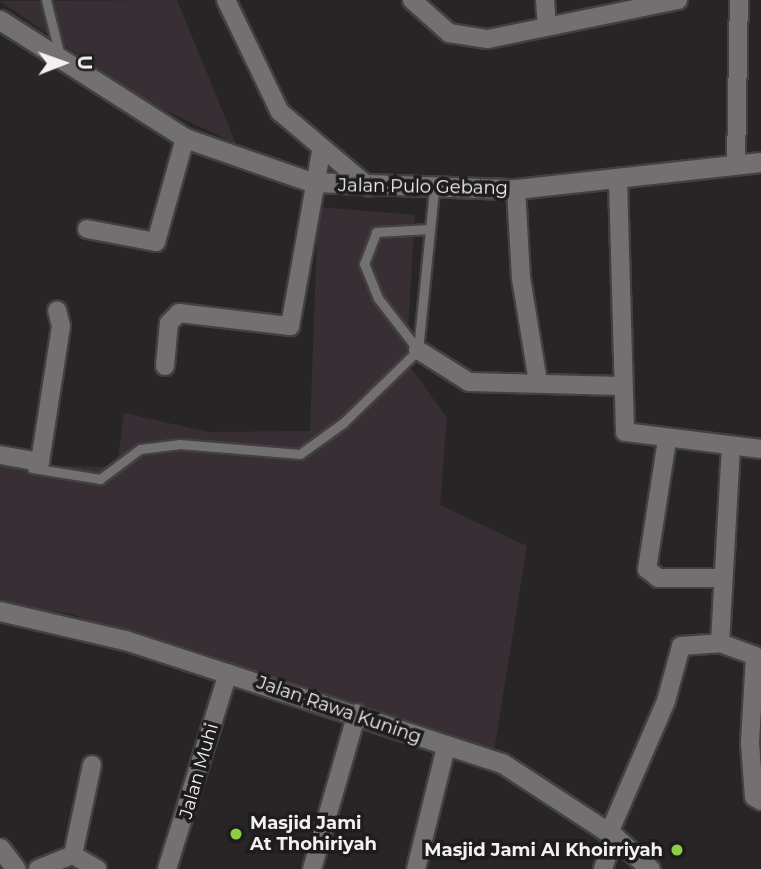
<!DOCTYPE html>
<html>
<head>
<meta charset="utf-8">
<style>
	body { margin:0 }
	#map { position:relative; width:761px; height:869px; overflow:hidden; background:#282527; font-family:Montserrat,sans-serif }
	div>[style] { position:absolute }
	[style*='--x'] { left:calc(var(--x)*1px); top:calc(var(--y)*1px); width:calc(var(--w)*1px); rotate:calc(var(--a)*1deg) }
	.built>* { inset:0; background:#372f34 }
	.roads { filter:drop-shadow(2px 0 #424042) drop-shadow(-2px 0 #424042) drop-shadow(0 2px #424042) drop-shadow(0 -2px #424042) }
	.service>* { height:9px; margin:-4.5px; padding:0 4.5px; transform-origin:4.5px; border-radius:4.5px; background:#737072 }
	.minor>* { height:18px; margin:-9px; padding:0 9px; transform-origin:9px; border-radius:9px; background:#737072 }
	.tertiary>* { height:19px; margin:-9.5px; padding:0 9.5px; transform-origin:9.5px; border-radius:9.5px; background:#737072 }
	.dots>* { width:19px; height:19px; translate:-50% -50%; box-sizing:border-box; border:4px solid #1e1c1d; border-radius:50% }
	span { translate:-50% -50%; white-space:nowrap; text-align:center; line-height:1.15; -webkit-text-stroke:7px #1e1c1d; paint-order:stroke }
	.street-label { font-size:18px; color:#f2f0f1 }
	.poi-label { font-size:18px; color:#f2f0f1; font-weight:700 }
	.left { translate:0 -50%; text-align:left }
	.right { translate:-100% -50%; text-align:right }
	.north { position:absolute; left:28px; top:28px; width:70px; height:70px; -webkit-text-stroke:5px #1e1c1d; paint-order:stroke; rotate:89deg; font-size:19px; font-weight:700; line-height:28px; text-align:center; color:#f2f0f1 }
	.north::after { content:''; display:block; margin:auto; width:24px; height:32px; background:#f2f0f1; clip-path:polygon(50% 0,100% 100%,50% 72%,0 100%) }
</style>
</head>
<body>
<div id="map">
	<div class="built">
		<i style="clip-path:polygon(177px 0,236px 144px,146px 101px,0 1px)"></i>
		<i style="clip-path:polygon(318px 207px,415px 215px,406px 361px,447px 418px,440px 505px,527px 546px,492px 763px,71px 614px,0 603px,0 465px,117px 467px,124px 413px,209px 432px,310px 431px)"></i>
	</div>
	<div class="roads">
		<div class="service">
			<i style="--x:46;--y:0;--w:58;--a:76"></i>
			<i style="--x:418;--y:350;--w:66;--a:-127.6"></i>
			<i style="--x:378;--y:298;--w:37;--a:-112"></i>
			<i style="--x:364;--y:264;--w:34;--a:-69"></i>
			<i style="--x:376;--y:232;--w:54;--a:-3.2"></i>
			<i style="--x:32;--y:468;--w:69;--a:9.2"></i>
			<i style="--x:100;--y:479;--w:50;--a:-36.9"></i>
			<i style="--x:140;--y:449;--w:39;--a:-7"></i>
			<i style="--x:179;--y:444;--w:121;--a:4.7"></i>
			<i style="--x:300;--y:454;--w:53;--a:-35.8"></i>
			<i style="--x:343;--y:423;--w:105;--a:-44.2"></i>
			<i style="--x:418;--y:350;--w:162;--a:-84.3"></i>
		</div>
		<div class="minor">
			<i style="--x:226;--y:0;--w:124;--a:64.3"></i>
			<i style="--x:280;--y:112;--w:116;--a:40.1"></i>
			<i style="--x:412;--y:0;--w:50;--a:41.7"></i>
			<i style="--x:449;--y:33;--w:39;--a:9"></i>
			<i style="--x:488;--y:39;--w:194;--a:-11.6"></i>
			<i style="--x:545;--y:0;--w:26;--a:86"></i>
			<i style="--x:736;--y:165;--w:165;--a:-89"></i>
			<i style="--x:618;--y:180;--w:252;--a:88.4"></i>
			<i style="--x:625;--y:432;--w:137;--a:7.1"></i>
			<i style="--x:516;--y:189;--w:89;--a:86.8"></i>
			<i style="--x:521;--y:278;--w:105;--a:80.7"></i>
			<i style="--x:87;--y:229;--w:70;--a:10.7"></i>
			<i style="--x:156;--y:242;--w:108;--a:-74.4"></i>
			<i style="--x:418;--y:350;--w:60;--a:32.1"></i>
			<i style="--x:469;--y:382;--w:153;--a:1.5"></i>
			<i style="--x:165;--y:366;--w:43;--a:-84.7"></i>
			<i style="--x:169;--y:323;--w:14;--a:-45"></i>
			<i style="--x:179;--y:313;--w:112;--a:6.7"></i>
			<i style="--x:290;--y:326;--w:177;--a:-79.9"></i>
			<i style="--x:667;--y:440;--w:131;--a:98.8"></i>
			<i style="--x:647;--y:569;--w:14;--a:39"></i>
			<i style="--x:658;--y:578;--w:65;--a:0"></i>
			<i style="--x:0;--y:455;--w:41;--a:9.9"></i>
			<i style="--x:40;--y:462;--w:138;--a:-81.2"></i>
			<i style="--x:61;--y:326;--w:16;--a:-104"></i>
			<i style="--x:720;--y:643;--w:37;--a:20"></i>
			<i style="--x:755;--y:656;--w:87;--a:93.3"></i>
			<i style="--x:750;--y:743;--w:54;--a:85.8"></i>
			<i style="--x:754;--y:797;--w:8;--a:30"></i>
			<i style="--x:609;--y:833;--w:144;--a:-66.6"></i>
			<i style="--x:666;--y:701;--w:57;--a:-74.7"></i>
			<i style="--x:681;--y:646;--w:39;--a:-4"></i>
			<i style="--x:720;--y:643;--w:197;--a:-86.8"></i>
			<i style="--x:73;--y:855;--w:92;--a:-78.1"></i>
			<i style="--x:38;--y:869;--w:38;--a:-22"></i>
			<i style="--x:73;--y:855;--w:28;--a:30"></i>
			<i style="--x:167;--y:869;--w:205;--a:-72.7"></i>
			<i style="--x:312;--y:869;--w:162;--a:-73.9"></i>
			<i style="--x:416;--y:869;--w:126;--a:-76.2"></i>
			<i style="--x:603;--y:869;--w:35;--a:-72"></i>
		</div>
		<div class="tertiary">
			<i style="--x:0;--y:20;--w:219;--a:32.5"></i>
			<i style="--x:185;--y:138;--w:133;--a:19.2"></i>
			<i style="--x:311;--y:182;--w:205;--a:2"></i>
			<i style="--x:516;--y:189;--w:246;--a:-6.3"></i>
			<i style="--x:0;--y:611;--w:128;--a:13.1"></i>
			<i style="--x:125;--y:640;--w:397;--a:18.1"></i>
			<i style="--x:502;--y:763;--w:134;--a:33.1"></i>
			<i style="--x:614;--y:836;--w:49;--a:42.5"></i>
			<i style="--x:0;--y:848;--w:26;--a:53"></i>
		</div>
	</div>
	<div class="dots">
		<i style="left:236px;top:834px;background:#8ece43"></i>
		<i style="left:677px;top:850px;background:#8ece43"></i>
	</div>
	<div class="street-label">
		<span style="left:423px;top:187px;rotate:1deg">Jalan Pulo Gebang</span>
		<span style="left:339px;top:710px;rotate:19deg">Jalan Rawa Kuning</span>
		<span style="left:199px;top:771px;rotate:-74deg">Jalan Muhi</span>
	</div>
	<div class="poi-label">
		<span class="left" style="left:250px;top:834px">Masjid Jami<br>At Thohiriyah</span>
		<span class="right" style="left:663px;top:850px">Masjid Jami Al Khoirriyah</span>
	</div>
	<div class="north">U</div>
</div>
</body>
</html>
